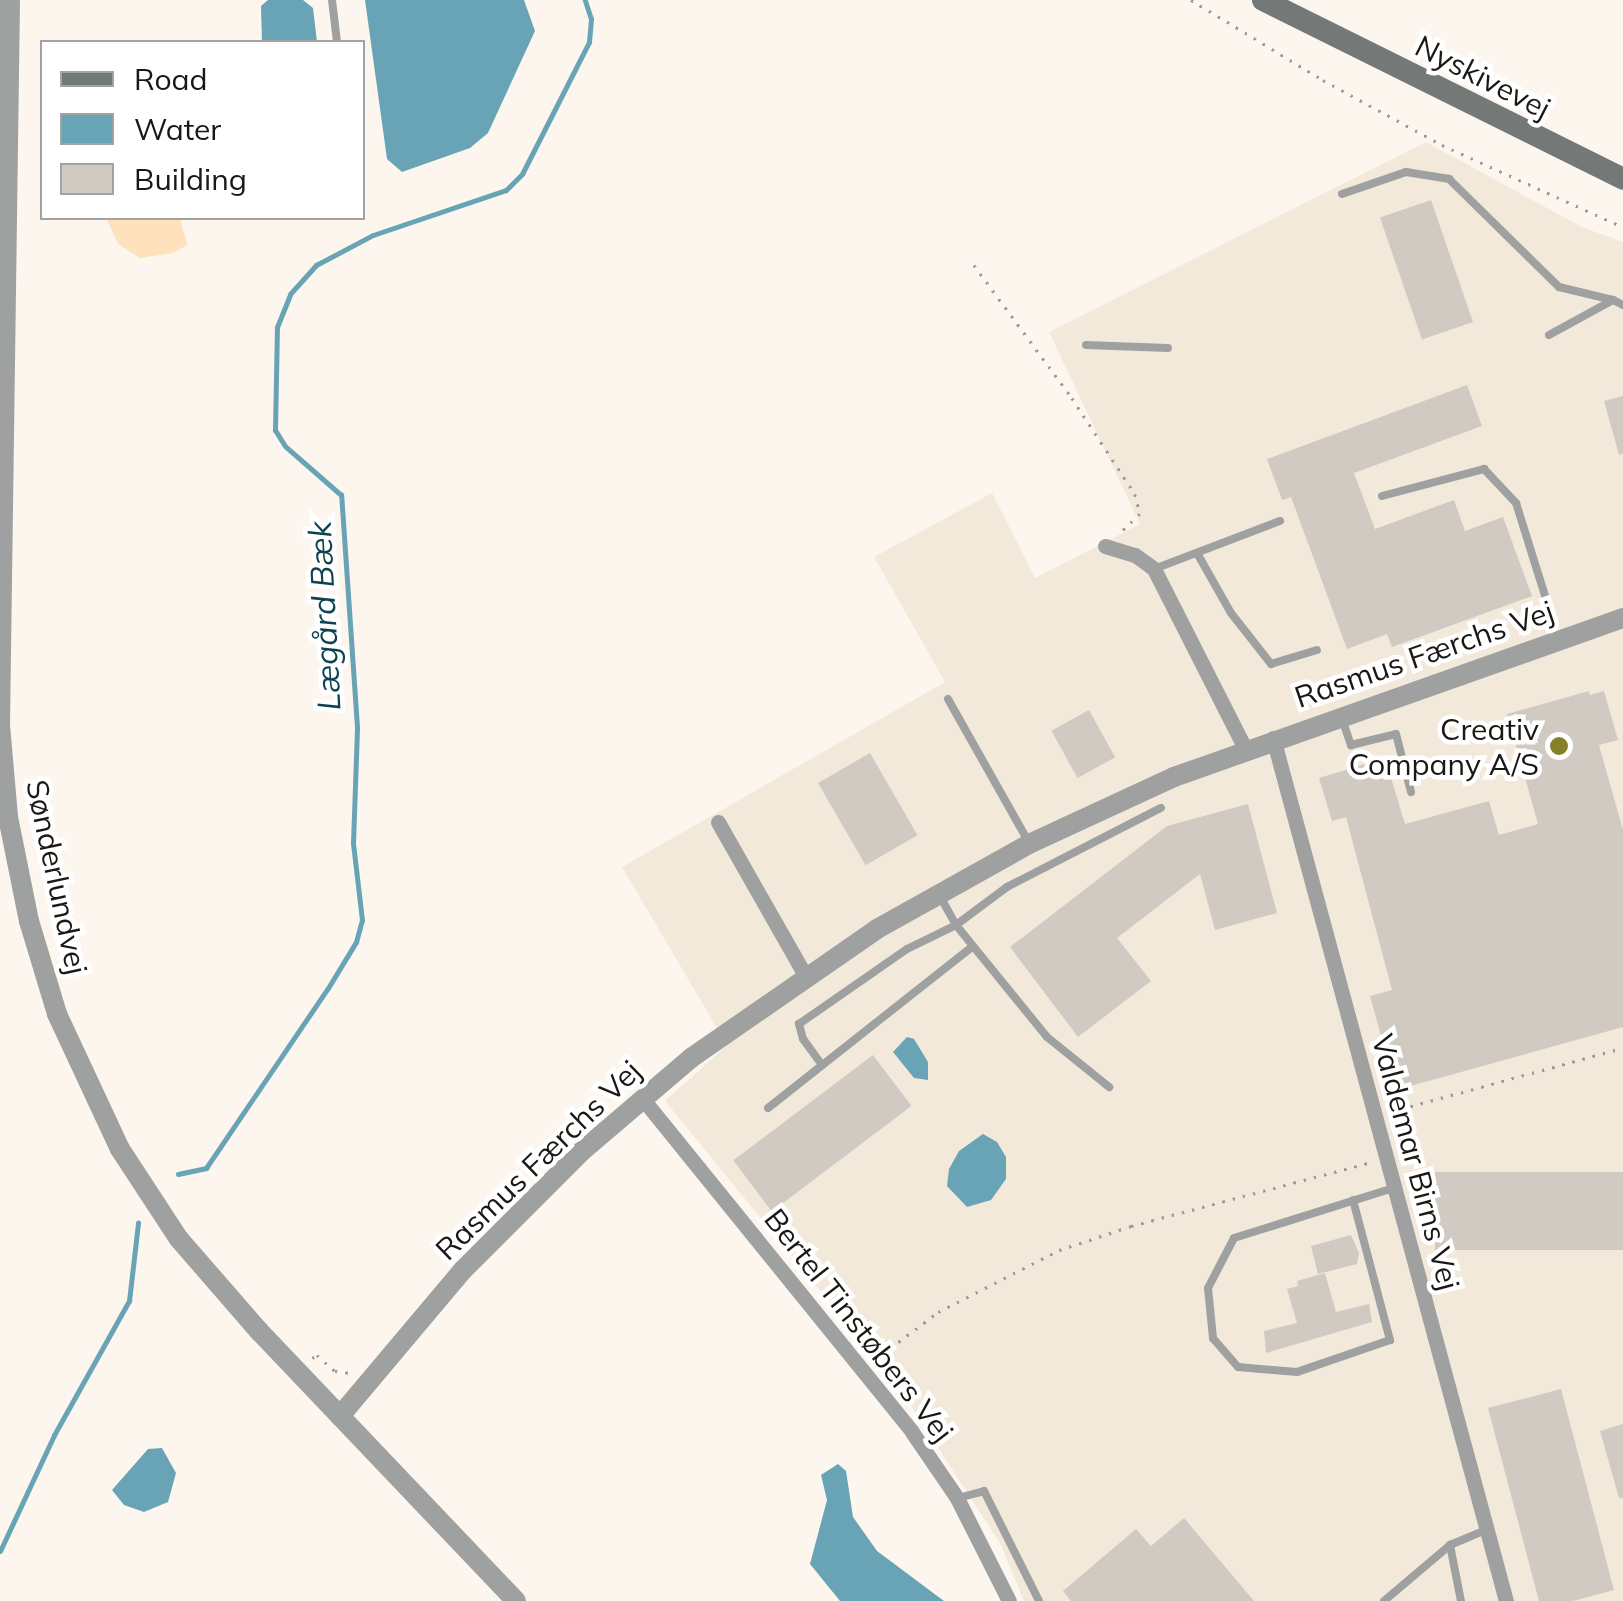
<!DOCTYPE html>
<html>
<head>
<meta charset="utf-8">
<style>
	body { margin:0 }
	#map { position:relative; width:1623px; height:1601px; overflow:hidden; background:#fcf6ef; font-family:Mulish,sans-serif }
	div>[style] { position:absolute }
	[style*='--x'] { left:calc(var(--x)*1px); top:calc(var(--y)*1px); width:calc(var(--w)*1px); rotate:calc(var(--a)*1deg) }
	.built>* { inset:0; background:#f3e9db }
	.green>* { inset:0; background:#ffe1bc }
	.water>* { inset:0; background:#69a4b6 }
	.stream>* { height:5px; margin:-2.5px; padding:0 2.5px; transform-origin:2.5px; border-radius:2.5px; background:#69a4b6 }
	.building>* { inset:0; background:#d0cac3; transform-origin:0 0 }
	.path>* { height:2.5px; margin-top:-1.25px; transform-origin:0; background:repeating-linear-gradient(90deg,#9e9a94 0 2.5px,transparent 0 10.5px) }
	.service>* { height:8px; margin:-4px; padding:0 4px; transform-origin:4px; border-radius:4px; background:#9ea1a0 }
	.minor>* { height:15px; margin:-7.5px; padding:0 7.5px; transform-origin:7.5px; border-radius:7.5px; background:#9ea1a0 }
	.tertiary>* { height:20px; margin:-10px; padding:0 10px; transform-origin:10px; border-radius:10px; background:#9ea1a0 }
	.secondary>* { height:22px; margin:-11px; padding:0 11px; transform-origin:11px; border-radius:11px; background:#737976 }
	.dots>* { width:28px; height:28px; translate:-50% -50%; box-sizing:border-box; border:5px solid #fff; border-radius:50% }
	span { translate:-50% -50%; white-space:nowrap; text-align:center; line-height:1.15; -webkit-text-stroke:9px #fff; paint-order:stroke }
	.street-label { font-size:30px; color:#1a1815 }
	.poi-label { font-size:30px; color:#1a1815 }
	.right { translate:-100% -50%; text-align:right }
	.water-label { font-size:32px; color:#0d4350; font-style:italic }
	.legend { position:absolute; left:40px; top:40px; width:325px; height:180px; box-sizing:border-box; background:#fff; border:2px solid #a3a3a1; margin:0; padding:12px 18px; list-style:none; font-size:30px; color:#1a1815 }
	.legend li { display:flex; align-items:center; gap:20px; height:50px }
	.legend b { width:50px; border:2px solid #a3a3a1 }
</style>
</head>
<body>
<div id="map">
	<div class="built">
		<i style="clip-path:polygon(1426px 142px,1582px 227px,1623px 242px,1623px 1601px,1024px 1601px,1001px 1545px,899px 1387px,665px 1101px,727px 1045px,622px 867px,945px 682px,874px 557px,992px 493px,1035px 578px,1140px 524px,1049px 332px)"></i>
	</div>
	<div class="green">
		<i style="clip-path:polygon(106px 218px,180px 218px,187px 245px,173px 253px,140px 258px,118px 244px)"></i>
	</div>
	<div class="water">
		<i style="clip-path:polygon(268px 0,303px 0,313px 8px,317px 42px,262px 42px,261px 6px)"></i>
		<i style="clip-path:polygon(365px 0,524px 0,535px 31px,488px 133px,470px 148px,402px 172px,387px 159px)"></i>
		<i style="clip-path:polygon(907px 1037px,914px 1039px,928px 1062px,928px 1080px,914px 1078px,893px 1052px)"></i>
		<i style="clip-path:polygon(983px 1134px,997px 1142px,1006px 1157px,1006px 1179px,991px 1200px,967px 1207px,947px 1186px,949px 1169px,959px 1151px)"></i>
		<i style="clip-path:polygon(162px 1448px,176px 1473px,168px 1502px,144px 1512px,124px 1505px,112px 1490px,148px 1449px)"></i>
		<i style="clip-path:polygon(838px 1464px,846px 1471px,853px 1517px,877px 1551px,944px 1601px,840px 1601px,810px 1564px,827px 1500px,821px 1475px)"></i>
	</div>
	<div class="stream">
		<i style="--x:178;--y:1174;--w:29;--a:-12"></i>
		<i style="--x:206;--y:1168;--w:217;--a:-55.9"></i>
		<i style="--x:328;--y:988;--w:54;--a:-58.7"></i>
		<i style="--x:356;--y:942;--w:23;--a:-75"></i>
		<i style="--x:362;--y:920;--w:78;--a:-96.7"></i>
		<i style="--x:353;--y:843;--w:116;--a:-88"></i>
		<i style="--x:357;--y:727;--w:233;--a:-93.9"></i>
		<i style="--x:341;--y:495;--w:74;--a:-138.8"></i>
		<i style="--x:285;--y:446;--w:19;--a:-122"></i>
		<i style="--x:275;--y:430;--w:103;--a:-88.9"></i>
		<i style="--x:277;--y:327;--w:35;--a:-68"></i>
		<i style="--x:290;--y:294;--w:39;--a:-48"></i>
		<i style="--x:316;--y:265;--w:64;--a:-27.8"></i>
		<i style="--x:373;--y:235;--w:140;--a:-18.7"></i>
		<i style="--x:506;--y:190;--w:23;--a:-45"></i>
		<i style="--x:522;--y:174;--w:148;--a:-63.1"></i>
		<i style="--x:589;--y:42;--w:23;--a:-85"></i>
		<i style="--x:591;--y:19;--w:20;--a:-108"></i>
		<i style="--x:0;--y:1551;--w:128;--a:-65"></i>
		<i style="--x:54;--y:1435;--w:154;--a:-60.8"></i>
		<i style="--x:129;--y:1301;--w:79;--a:-83.4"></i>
	</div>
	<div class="building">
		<i style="left:1431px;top:200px;width:129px;height:54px;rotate:71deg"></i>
		<i style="clip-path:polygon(1467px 385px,1482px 426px,1354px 473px,1375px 529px,1454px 500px,1465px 531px,1503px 517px,1532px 596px,1392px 647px,1387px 634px,1347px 649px,1291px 497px,1282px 500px,1267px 459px)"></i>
		<i style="clip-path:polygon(1623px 396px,1623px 454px,1619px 455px,1604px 401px)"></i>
		<i style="clip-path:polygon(1589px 691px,1590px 695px,1604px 691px,1618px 740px,1599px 745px,1623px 830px,1623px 1027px,1396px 1090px,1370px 996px,1392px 990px,1346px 817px,1332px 821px,1319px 778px,1385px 758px,1405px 824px,1489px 801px,1499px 835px,1538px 824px,1507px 714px)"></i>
		<i style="left:1089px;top:710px;width:54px;height:43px;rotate:61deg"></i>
		<i style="left:870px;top:753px;width:95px;height:60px;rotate:60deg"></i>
		<i style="clip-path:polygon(1248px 804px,1277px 913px,1215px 930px,1200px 874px,1117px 938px,1151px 981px,1078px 1037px,1010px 947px,1167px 826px)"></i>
		<i style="left:873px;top:1055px;width:64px;height:175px;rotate:53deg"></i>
		<i style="left:1623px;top:1172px;width:78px;height:188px;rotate:90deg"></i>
		<i style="clip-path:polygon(1351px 1235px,1359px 1253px,1357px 1264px,1318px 1274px,1311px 1246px)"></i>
		<i style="clip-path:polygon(1325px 1273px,1336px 1312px,1369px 1304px,1372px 1322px,1266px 1353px,1264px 1331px,1297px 1323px,1287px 1289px,1298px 1286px,1297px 1281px)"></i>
		<i style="clip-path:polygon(1561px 1389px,1614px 1590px,1573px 1601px,1539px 1601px,1488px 1408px)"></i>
		<i style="clip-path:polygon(1623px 1424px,1623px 1498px,1619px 1498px,1600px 1431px)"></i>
		<i style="clip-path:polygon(1184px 1518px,1254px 1601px,1071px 1601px,1063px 1591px,1136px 1529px,1151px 1546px)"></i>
	</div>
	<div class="path">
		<i style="--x:1191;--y:0;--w:154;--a:31.2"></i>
		<i style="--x:1323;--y:80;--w:136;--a:28.6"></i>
		<i style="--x:1442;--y:145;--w:199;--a:24.4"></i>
		<i style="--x:974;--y:265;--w:165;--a:53.6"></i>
		<i style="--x:1072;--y:398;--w:115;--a:56.7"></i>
		<i style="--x:1135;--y:494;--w:21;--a:76"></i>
		<i style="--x:1140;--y:514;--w:28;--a:136"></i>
		<i style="--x:1390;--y:1112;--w:242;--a:-15.4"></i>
		<i style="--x:312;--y:1358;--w:6;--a:-31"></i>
		<i style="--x:317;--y:1355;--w:24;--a:42"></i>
		<i style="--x:335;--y:1371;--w:16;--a:7"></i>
		<i style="--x:873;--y:1361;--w:81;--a:-37"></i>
		<i style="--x:938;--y:1312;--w:136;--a:-27.1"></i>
		<i style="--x:1059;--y:1250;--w:76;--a:-18.4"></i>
		<i style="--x:1131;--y:1226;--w:249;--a:-14.9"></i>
	</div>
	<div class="service">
		<i style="--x:332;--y:0;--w:42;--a:83.2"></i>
		<i style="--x:1342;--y:194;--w:68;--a:-19"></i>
		<i style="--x:1406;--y:172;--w:44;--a:9.2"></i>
		<i style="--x:1449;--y:179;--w:154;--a:44.5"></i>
		<i style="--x:1559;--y:287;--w:56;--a:13.5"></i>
		<i style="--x:1549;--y:335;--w:73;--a:-28.7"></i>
		<i style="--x:1613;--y:300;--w:11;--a:27"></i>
		<i style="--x:1086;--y:345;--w:82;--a:2.1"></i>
		<i style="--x:1382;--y:496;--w:106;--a:-14.8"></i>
		<i style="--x:1484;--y:469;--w:47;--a:46.7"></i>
		<i style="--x:1516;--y:503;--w:101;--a:72.6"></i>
		<i style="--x:1197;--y:553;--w:69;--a:60.5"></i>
		<i style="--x:1231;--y:613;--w:65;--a:51.9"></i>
		<i style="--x:1271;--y:664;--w:48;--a:-16.9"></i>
		<i style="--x:1154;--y:569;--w:135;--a:-20.9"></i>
		<i style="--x:948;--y:699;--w:165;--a:60.6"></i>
		<i style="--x:1342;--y:719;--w:28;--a:71"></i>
		<i style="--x:1351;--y:745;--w:46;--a:-13.7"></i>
		<i style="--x:1396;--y:734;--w:60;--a:75.5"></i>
		<i style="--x:941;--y:898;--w:31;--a:61"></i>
		<i style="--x:956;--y:925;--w:144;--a:50.9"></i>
		<i style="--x:1047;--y:1037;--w:80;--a:38.9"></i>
		<i style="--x:822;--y:1065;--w:32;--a:-126"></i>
		<i style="--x:803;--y:1039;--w:16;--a:-105"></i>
		<i style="--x:799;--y:1024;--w:131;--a:-34.8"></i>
		<i style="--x:907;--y:949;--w:55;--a:-26.1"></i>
		<i style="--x:956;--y:925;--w:64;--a:-36.7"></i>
		<i style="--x:1007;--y:887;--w:173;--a:-27.2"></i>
		<i style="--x:768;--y:1108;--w:261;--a:-38.3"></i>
		<i style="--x:1353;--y:1200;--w:145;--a:75.2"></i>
		<i style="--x:1390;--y:1340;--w:98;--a:161"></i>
		<i style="--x:1297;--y:1372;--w:59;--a:-175.2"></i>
		<i style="--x:1238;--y:1367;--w:38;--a:-131"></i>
		<i style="--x:1213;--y:1338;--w:50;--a:-95.7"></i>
		<i style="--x:1208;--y:1288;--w:56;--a:-62.5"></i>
		<i style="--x:1234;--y:1238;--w:168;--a:-17.4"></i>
		<i style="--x:958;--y:1498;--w:27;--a:-15"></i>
		<i style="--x:984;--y:1491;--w:123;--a:63.4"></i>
		<i style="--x:1450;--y:1545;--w:57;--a:78.9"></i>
		<i style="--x:1384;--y:1601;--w:87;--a:-40.3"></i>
		<i style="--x:1450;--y:1545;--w:41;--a:-22.8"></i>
	</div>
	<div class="minor">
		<i style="--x:1105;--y:546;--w:31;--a:17"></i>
		<i style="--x:1135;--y:555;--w:24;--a:36"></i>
		<i style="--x:1154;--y:569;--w:201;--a:63.1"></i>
		<i style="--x:1273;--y:738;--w:894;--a:74.89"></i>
		<i style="--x:718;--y:822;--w:178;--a:60.4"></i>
		<i style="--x:642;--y:1098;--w:429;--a:51"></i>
		<i style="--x:912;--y:1432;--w:80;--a:55.7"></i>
		<i style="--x:957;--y:1498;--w:115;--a:63.2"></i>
	</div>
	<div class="tertiary">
		<i style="--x:10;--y:0;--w:725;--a:90.79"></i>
		<i style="--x:0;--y:725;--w:92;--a:85"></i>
		<i style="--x:8;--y:817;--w:106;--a:78.6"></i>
		<i style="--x:29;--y:921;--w:97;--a:73.2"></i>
		<i style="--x:57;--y:1014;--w:149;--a:65"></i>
		<i style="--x:120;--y:1149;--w:108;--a:56.8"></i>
		<i style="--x:179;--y:1239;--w:121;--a:49"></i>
		<i style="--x:258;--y:1330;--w:374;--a:46.4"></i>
		<i style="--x:340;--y:1416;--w:191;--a:-49.9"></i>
		<i style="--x:463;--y:1270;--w:167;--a:-45"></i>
		<i style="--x:581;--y:1152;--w:145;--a:-40.5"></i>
		<i style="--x:691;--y:1058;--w:226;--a:-34.7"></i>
		<i style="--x:877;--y:929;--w:174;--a:-29.2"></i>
		<i style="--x:1029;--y:844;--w:160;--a:-24.8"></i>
		<i style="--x:1174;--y:777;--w:476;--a:-19.5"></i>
	</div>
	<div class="secondary">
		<i style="--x:1263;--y:0;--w:402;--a:26.4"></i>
	</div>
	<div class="dots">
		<i style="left:1559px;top:746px;background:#858129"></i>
	</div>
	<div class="street-label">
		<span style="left:1483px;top:77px;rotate:27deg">Nyskivevej</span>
		<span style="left:1424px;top:654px;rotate:-19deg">Rasmus Færchs Vej</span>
		<span style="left:57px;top:877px;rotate:78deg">Sønderlundvej</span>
		<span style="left:538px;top:1160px;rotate:-44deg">Rasmus Færchs Vej</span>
		<span style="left:1416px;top:1162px;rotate:75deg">Valdemar Birns Vej</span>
		<span style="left:859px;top:1325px;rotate:52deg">Bertel Tinstøbers Vej</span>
	</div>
	<div class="poi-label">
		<span class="right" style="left:1539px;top:746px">Creativ<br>Company A/S</span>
	</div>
	<div class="water-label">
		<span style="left:324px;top:616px;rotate:-93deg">Lægård Bæk</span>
	</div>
	<ul class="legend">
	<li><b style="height:12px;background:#737976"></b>Road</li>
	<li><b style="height:28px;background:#69a4b6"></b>Water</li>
	<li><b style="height:28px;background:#d0cac3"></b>Building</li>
	</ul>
</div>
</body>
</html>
